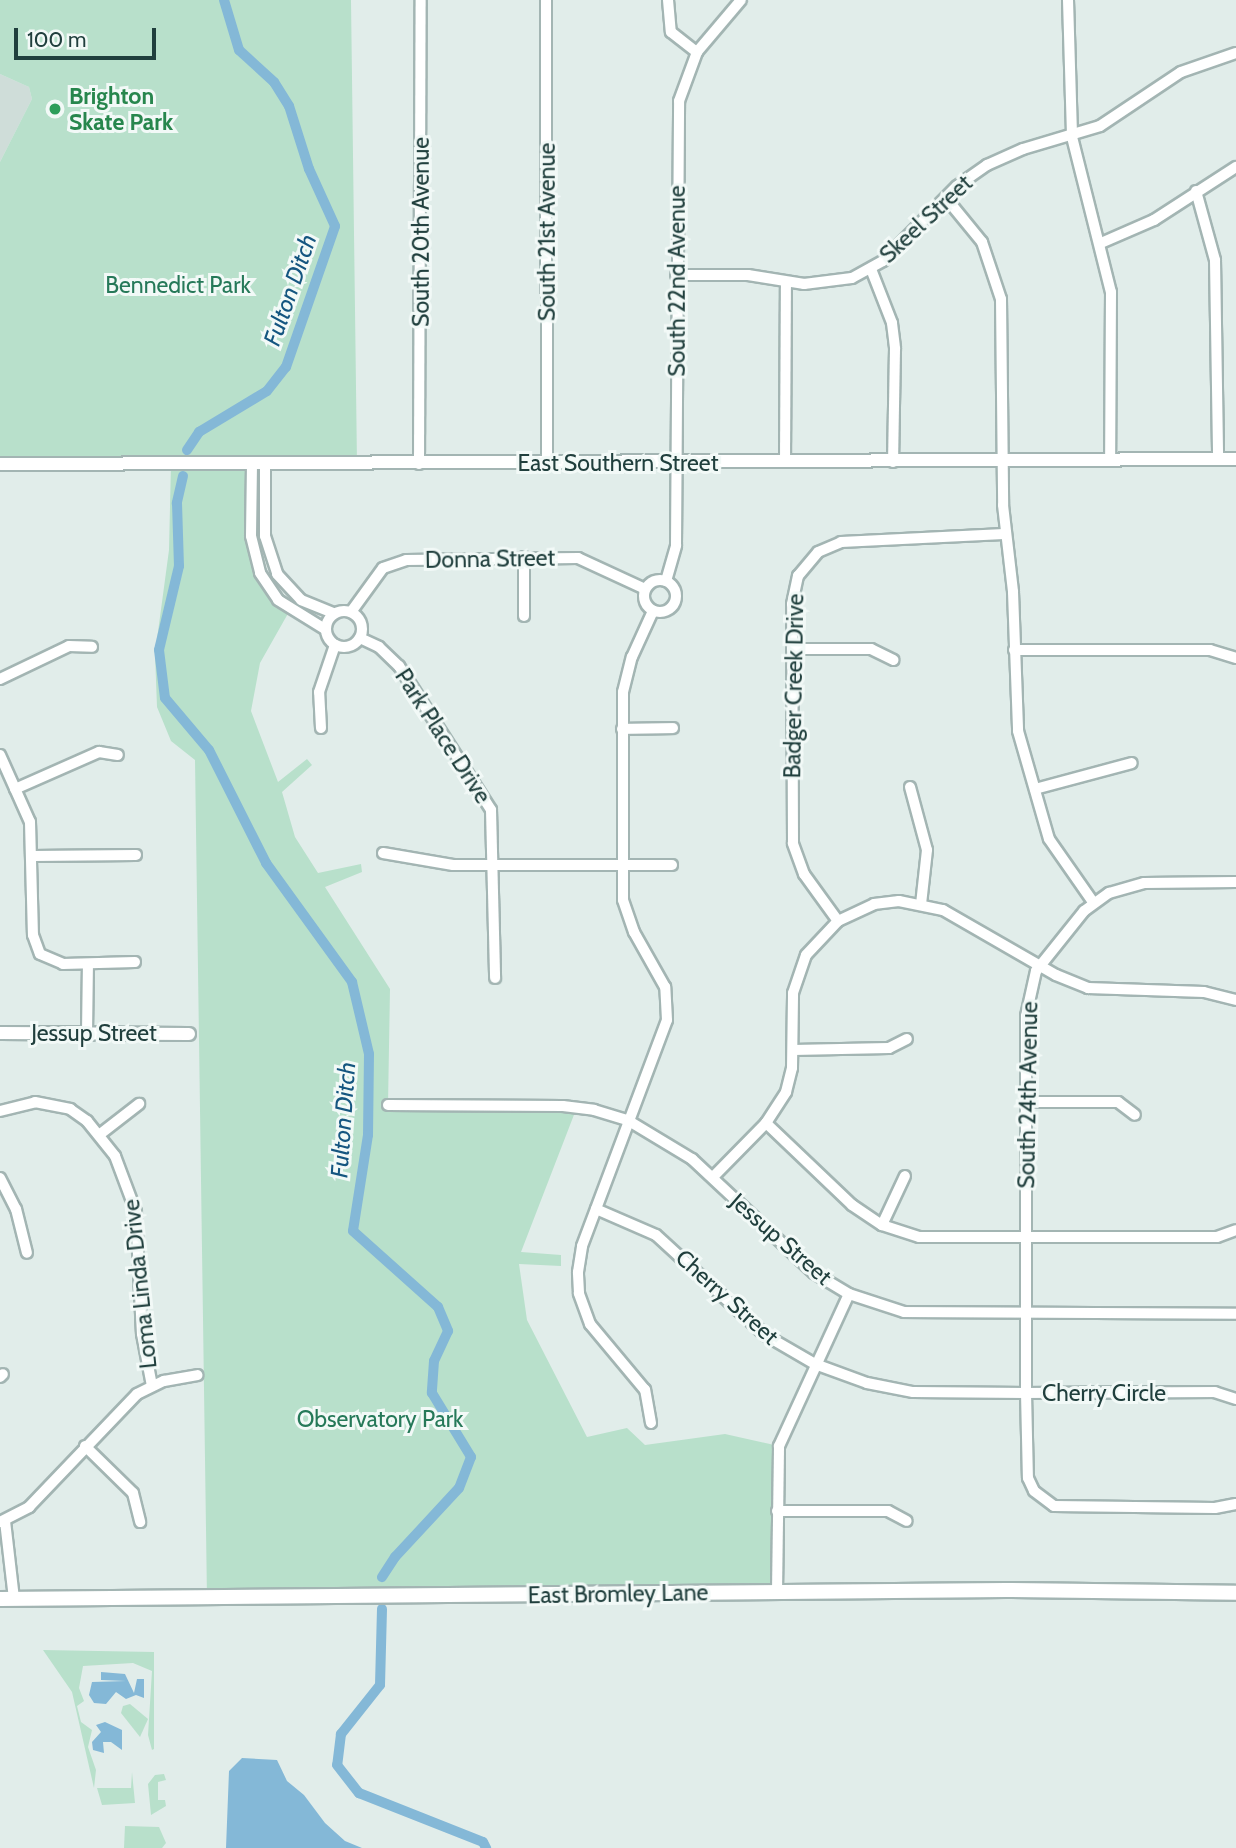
<!DOCTYPE html>
<html>
<head>
<meta charset="utf-8">
<style>
	body { margin:0 }
	#map { position:relative; width:1236px; height:1848px; overflow:hidden; background:#e1edea; font-family:Cabin,sans-serif }
	div>[style] { position:absolute }
	[style*='--x'] { left:calc(var(--x)*1px); top:calc(var(--y)*1px); width:calc(var(--w)*1px); rotate:calc(var(--a)*1deg) }
	.built>* { inset:0; background:#cfddd9 }
	.green>* { inset:0; background:#b8e0cb }
	.water>* { inset:0; background:#84b8d7 }
	.canal>* { height:10px; margin:-5px; padding:0 5px; transform-origin:5px; border-radius:5px; background:#84b8d7 }
	.roads { filter:drop-shadow(2px 0 #a3b5b3) drop-shadow(-2px 0 #a3b5b3) drop-shadow(0 2px #a3b5b3) drop-shadow(0 -2px #a3b5b3) }
	.minor>* { height:10px; margin:-5px; padding:0 5px; transform-origin:5px; border-radius:5px; background:#fff }
	.minor>.ring { margin:-5px; padding:0; box-sizing:content-box; background:none; border:10px solid #fff; border-radius:50% }
	.tertiary>* { height:12px; margin:-6px; padding:0 6px; transform-origin:6px; border-radius:6px; background:#fff }
	.secondary>* { height:14px; margin:-7px; padding:0 7px; transform-origin:7px; border-radius:7px; background:#fff }
	.dots>* { width:19px; height:19px; translate:-50% -50%; box-sizing:border-box; border:4px solid #f2f9f7; border-radius:50% }
	span { translate:-50% -50%; white-space:nowrap; text-align:center; line-height:1.15; -webkit-text-stroke:6px #f2f9f7; paint-order:stroke }
	.leisure-label { font-size:23px; color:#27864d; font-weight:700 }
	.left { translate:0 -50%; text-align:left }
	.street-label { font-size:23px; color:#203f3d }
	.park-label { font-size:23px; color:#267959 }
	.water-label { font-size:24px; color:#155680; font-style:italic }
	.scale { position:absolute; left:14px; top:28px; width:142px; height:32px; box-sizing:border-box; border:4px solid #203f3d; border-top:0; padding-left:9px; font-size:21px; line-height:24px; white-space:nowrap; color:#203f3d; -webkit-text-stroke:5px #f2f9f7; paint-order:stroke }
</style>
</head>
<body>
<div id="map">
	<div class="built">
		<i style="clip-path:polygon(0 74px,29px 87px,32px 99px,0 162px)"></i>
	</div>
	<div class="green">
		<i style="clip-path:polygon(0 0,351px 0,357px 464px,252px 464px,255px 560px,290px 610px,260px 663px,251px 711px,278px 782px,307px 759px,312px 765px,282px 792px,295px 837px,318px 873px,361px 864px,362px 872px,325px 887px,390px 989px,388px 1105px,577px 1107px,521px 1252px,561px 1255px,561px 1266px,519px 1264px,527px 1320px,587px 1437px,627px 1428px,645px 1445px,725px 1434px,779px 1446px,777px 1592px,207px 1599px,195px 760px,171px 741px,157px 707px,155px 654px,169px 550px,171px 464px,0 464px,0 162px,32px 99px,29px 87px,0 74px)"></i>
		<i style="clip-path:polygon(43px 1650px,154px 1652px,154px 1749px,152px 1750px,148px 1735px,152px 1671px,133px 1663px,83px 1666px,79px 1688px,84px 1701px,77px 1706px,81px 1722px,92px 1730px,88px 1747px,96px 1770px,94px 1788px,72px 1692px)"></i>
		<i style="clip-path:polygon(130px 1704px,148px 1719px,140px 1737px,121px 1713px,123px 1706px)"></i>
		<i style="clip-path:polygon(132px 1772px,135px 1803px,102px 1805px,97px 1788px,131px 1788px)"></i>
		<i style="clip-path:polygon(164px 1774px,166px 1780px,158px 1782px,158px 1800px,165px 1800px,166px 1806px,151px 1815px,148px 1784px,155px 1775px)"></i>
		<i style="clip-path:polygon(125px 1826px,159px 1827px,166px 1843px,162px 1848px,124px 1848px)"></i>
	</div>
	<div class="water">
		<i style="clip-path:polygon(101px 1672px,125px 1674px,134px 1693px,137px 1679px,144px 1679px,144px 1698px,136px 1695px,126px 1699px,116px 1692px,106px 1704px,94px 1703px,89px 1695px,92px 1682px,126px 1681px,101px 1680px)"></i>
		<i style="clip-path:polygon(105px 1722px,122px 1730px,122px 1750px,111px 1742px,103px 1742px,104px 1753px,93px 1750px,92px 1742px,101px 1732px,96px 1725px)"></i>
		<i style="clip-path:polygon(242px 1758px,277px 1760px,287px 1781px,304px 1795px,325px 1823px,345px 1841px,362px 1848px,226px 1848px,229px 1771px)"></i>
	</div>
	<div class="canal">
		<i style="--x:187;--y:450;--w:22;--a:-56"></i>
		<i style="--x:199;--y:432;--w:79;--a:-31.1"></i>
		<i style="--x:267;--y:391;--w:31;--a:-52"></i>
		<i style="--x:286;--y:367;--w:149;--a:-70.8"></i>
		<i style="--x:335;--y:226;--w:63;--a:-114.5"></i>
		<i style="--x:309;--y:169;--w:66;--a:-107.6"></i>
		<i style="--x:289;--y:106;--w:28;--a:-122"></i>
		<i style="--x:274;--y:82;--w:47;--a:-137.6"></i>
		<i style="--x:239;--y:50;--w:52;--a:-106.7"></i>
		<i style="--x:183;--y:476;--w:28;--a:103"></i>
		<i style="--x:177;--y:503;--w:63;--a:88.2"></i>
		<i style="--x:179;--y:566;--w:86;--a:103.4"></i>
		<i style="--x:159;--y:650;--w:48;--a:82.9"></i>
		<i style="--x:165;--y:698;--w:68;--a:49.8"></i>
		<i style="--x:209;--y:750;--w:127;--a:63.2"></i>
		<i style="--x:266;--y:863;--w:147;--a:54.1"></i>
		<i style="--x:352;--y:982;--w:74;--a:76.7"></i>
		<i style="--x:369;--y:1054;--w:81;--a:90.7"></i>
		<i style="--x:368;--y:1135;--w:97;--a:98.9"></i>
		<i style="--x:353;--y:1231;--w:114;--a:41.8"></i>
		<i style="--x:438;--y:1307;--w:26;--a:67"></i>
		<i style="--x:448;--y:1331;--w:33;--a:115"></i>
		<i style="--x:434;--y:1361;--w:32;--a:94"></i>
		<i style="--x:432;--y:1393;--w:75;--a:58.6"></i>
		<i style="--x:471;--y:1457;--w:33;--a:111"></i>
		<i style="--x:459;--y:1488;--w:94;--a:132.8"></i>
		<i style="--x:395;--y:1557;--w:24;--a:123"></i>
		<i style="--x:382;--y:1609;--w:76;--a:91.5"></i>
		<i style="--x:380;--y:1685;--w:63;--a:128.5"></i>
		<i style="--x:341;--y:1734;--w:31;--a:97"></i>
		<i style="--x:337;--y:1765;--w:36;--a:52"></i>
		<i style="--x:359;--y:1793;--w:133;--a:21.6"></i>
		<i style="--x:483;--y:1842;--w:7;--a:63"></i>
	</div>
	<div class="roads">
		<div class="minor">
			<i style="--x:546;--y:0;--w:464;--a:89.9"></i>
			<i style="--x:668;--y:0;--w:32;--a:85"></i>
			<i style="--x:671;--y:32;--w:33;--a:38"></i>
			<i style="--x:1068;--y:0;--w:137;--a:88.3"></i>
			<i style="--x:1072;--y:137;--w:160;--a:75.9"></i>
			<i style="--x:1111;--y:292;--w:168;--a:90.3"></i>
			<i style="--x:1196;--y:191;--w:72;--a:74.6"></i>
			<i style="--x:1215;--y:260;--w:199;--a:89.1"></i>
			<i style="--x:946;--y:198;--w:57;--a:50.7"></i>
			<i style="--x:982;--y:242;--w:60;--a:71.6"></i>
			<i style="--x:1001;--y:299;--w:206;--a:89.4"></i>
			<i style="--x:1003;--y:505;--w:88;--a:83.4"></i>
			<i style="--x:1013;--y:592;--w:139;--a:87.9"></i>
			<i style="--x:1018;--y:731;--w:112;--a:74"></i>
			<i style="--x:1049;--y:839;--w:77;--a:55.1"></i>
			<i style="--x:1101;--y:243;--w:58;--a:-23.5"></i>
			<i style="--x:1154;--y:220;--w:98;--a:-32.9"></i>
			<i style="--x:871;--y:269;--w:58;--a:68.7"></i>
			<i style="--x:892;--y:323;--w:26;--a:83"></i>
			<i style="--x:895;--y:349;--w:113;--a:91"></i>
			<i style="--x:676;--y:275;--w:72;--a:0"></i>
			<i style="--x:748;--y:275;--w:57;--a:9.1"></i>
			<i style="--x:804;--y:284;--w:48;--a:-7.1"></i>
			<i style="--x:852;--y:278;--w:35;--a:-29"></i>
			<i style="--x:883;--y:261;--w:105;--a:-45.4"></i>
			<i style="--x:957;--y:186;--w:37;--a:-35"></i>
			<i style="--x:987;--y:165;--w:39;--a:-24"></i>
			<i style="--x:1023;--y:149;--w:80;--a:-16.6"></i>
			<i style="--x:1100;--y:126;--w:97;--a:-33.7"></i>
			<i style="--x:1181;--y:72;--w:58;--a:-19.1"></i>
			<i style="--x:785;--y:462;--w:180;--a:-89.7"></i>
			<i style="--x:252;--y:464;--w:72;--a:90.8"></i>
			<i style="--x:251;--y:536;--w:38;--a:76"></i>
			<i style="--x:260;--y:573;--w:32;--a:56"></i>
			<i style="--x:278;--y:600;--w:55;--a:31.7"></i>
			<i style="--x:265;--y:464;--w:72;--a:90"></i>
			<i style="--x:265;--y:536;--w:40;--a:72"></i>
			<i style="--x:277;--y:574;--w:35;--a:47"></i>
			<i style="--x:301;--y:600;--w:35;--a:22"></i>
			<i style="--x:419;--y:464;--w:464;--a:-89.8"></i>
			<i style="--x:524;--y:557;--w:59;--a:90"></i>
			<i class="ring" style="left:644px;top:580px;width:22px;height:22px"></i>
			<i style="--x:666;--y:581;--w:37;--a:-74"></i>
			<i style="--x:676;--y:545;--w:444;--a:-89.6"></i>
			<i style="--x:679;--y:101;--w:52;--a:-69.8"></i>
			<i style="--x:697;--y:52;--w:68;--a:-49.8"></i>
			<i class="ring" style="left:326px;top:611px;width:26px;height:26px"></i>
			<i style="--x:351;--y:612;--w:54;--a:-54"></i>
			<i style="--x:383;--y:568;--w:24;--a:-19"></i>
			<i style="--x:406;--y:560;--w:172;--a:-0.7"></i>
			<i style="--x:578;--y:558;--w:74;--a:24.8"></i>
			<i style="--x:360;--y:638;--w:21;--a:25"></i>
			<i style="--x:379;--y:647;--w:28;--a:44"></i>
			<i style="--x:399;--y:666;--w:171;--a:57.4"></i>
			<i style="--x:491;--y:810;--w:168;--a:88.6"></i>
			<i style="--x:792;--y:649;--w:79;--a:0"></i>
			<i style="--x:871;--y:649;--w:25;--a:26"></i>
			<i style="--x:1014;--y:650;--w:196;--a:0"></i>
			<i style="--x:1210;--y:650;--w:27;--a:17"></i>
			<i style="--x:0;--y:679;--w:76;--a:-25.6"></i>
			<i style="--x:69;--y:646;--w:23;--a:2"></i>
			<i style="--x:321;--y:728;--w:36;--a:-93"></i>
			<i style="--x:319;--y:692;--w:50;--a:-71.2"></i>
			<i style="--x:622;--y:729;--w:51;--a:-1.1"></i>
			<i style="--x:0;--y:755;--w:73;--a:65.9"></i>
			<i style="--x:30;--y:822;--w:113;--a:88.5"></i>
			<i style="--x:33;--y:935;--w:20;--a:70"></i>
			<i style="--x:40;--y:954;--w:25;--a:23"></i>
			<i style="--x:63;--y:964;--w:72;--a:-1.6"></i>
			<i style="--x:910;--y:787;--w:65;--a:74.9"></i>
			<i style="--x:927;--y:850;--w:54;--a:96.3"></i>
			<i style="--x:15;--y:789;--w:92;--a:-23.8"></i>
			<i style="--x:99;--y:752;--w:19;--a:9"></i>
			<i style="--x:1035;--y:789;--w:100;--a:-15"></i>
			<i style="--x:383;--y:853;--w:71;--a:9.7"></i>
			<i style="--x:453;--y:865;--w:219;--a:0"></i>
			<i style="--x:33;--y:856;--w:103;--a:-0.6"></i>
			<i style="--x:838;--y:921;--w:58;--a:-125.9"></i>
			<i style="--x:804;--y:874;--w:33;--a:-110"></i>
			<i style="--x:793;--y:843;--w:239;--a:-90.2"></i>
			<i style="--x:792;--y:604;--w:29;--a:-78"></i>
			<i style="--x:798;--y:576;--w:31;--a:-50"></i>
			<i style="--x:818;--y:552;--w:25;--a:-23"></i>
			<i style="--x:841;--y:542;--w:163;--a:-2.8"></i>
			<i style="--x:87;--y:1033;--w:69;--a:-89.2"></i>
			<i style="--x:793;--y:1050;--w:96;--a:-1.2"></i>
			<i style="--x:889;--y:1048;--w:20;--a:-27"></i>
			<i style="--x:1025;--y:1102;--w:93;--a:0"></i>
			<i style="--x:1118;--y:1102;--w:21;--a:37"></i>
			<i style="--x:388;--y:1105;--w:175;--a:0.3"></i>
			<i style="--x:563;--y:1106;--w:31;--a:7"></i>
			<i style="--x:594;--y:1110;--w:37;--a:17"></i>
			<i style="--x:629;--y:1121;--w:74;--a:31.1"></i>
			<i style="--x:692;--y:1159;--w:167;--a:43.1"></i>
			<i style="--x:814;--y:1273;--w:41;--a:31"></i>
			<i style="--x:849;--y:1294;--w:58;--a:18.1"></i>
			<i style="--x:904;--y:1312;--w:332;--a:0.3"></i>
			<i style="--x:0;--y:1111;--w:36;--a:-14"></i>
			<i style="--x:35;--y:1102;--w:36;--a:11"></i>
			<i style="--x:70;--y:1109;--w:21;--a:35"></i>
			<i style="--x:87;--y:1121;--w:45;--a:51.3"></i>
			<i style="--x:115;--y:1156;--w:60;--a:69.4"></i>
			<i style="--x:136;--y:1212;--w:122;--a:87.2"></i>
			<i style="--x:142;--y:1334;--w:53;--a:79.1"></i>
			<i style="--x:766;--y:1123;--w:119;--a:43.6"></i>
			<i style="--x:852;--y:1205;--w:36;--a:34"></i>
			<i style="--x:882;--y:1225;--w:39;--a:18"></i>
			<i style="--x:919;--y:1237;--w:298;--a:0"></i>
			<i style="--x:1217;--y:1237;--w:20;--a:-20"></i>
			<i style="--x:99;--y:1135;--w:51;--a:-37.8"></i>
			<i style="--x:713;--y:1177;--w:76;--a:-45.5"></i>
			<i style="--x:766;--y:1123;--w:37;--a:-57"></i>
			<i style="--x:786;--y:1092;--w:25;--a:-76"></i>
			<i style="--x:792;--y:1068;--w:75;--a:-89.2"></i>
			<i style="--x:793;--y:993;--w:40;--a:-71.1"></i>
			<i style="--x:806;--y:955;--w:47;--a:-46.7"></i>
			<i style="--x:838;--y:921;--w:40;--a:-25"></i>
			<i style="--x:874;--y:904;--w:25;--a:-7"></i>
			<i style="--x:899;--y:901;--w:45;--a:11.6"></i>
			<i style="--x:943;--y:910;--w:130;--a:29.9"></i>
			<i style="--x:1056;--y:975;--w:35;--a:22"></i>
			<i style="--x:1088;--y:988;--w:116;--a:2"></i>
			<i style="--x:1204;--y:992;--w:33;--a:14"></i>
			<i style="--x:0;--y:1178;--w:35;--a:63"></i>
			<i style="--x:16;--y:1209;--w:45;--a:76"></i>
			<i style="--x:596;--y:1209;--w:65;--a:23.4"></i>
			<i style="--x:656;--y:1235;--w:148;--a:42.5"></i>
			<i style="--x:765;--y:1335;--w:58;--a:30.1"></i>
			<i style="--x:815;--y:1364;--w:55;--a:20.1"></i>
			<i style="--x:867;--y:1383;--w:47;--a:11.1"></i>
			<i style="--x:913;--y:1392;--w:113;--a:0.5"></i>
			<i style="--x:1026;--y:1393;--w:377;--a:-90"></i>
			<i style="--x:1026;--y:1016;--w:46;--a:-77.5"></i>
			<i style="--x:1036;--y:971;--w:77;--a:-51.3"></i>
			<i style="--x:1084;--y:911;--w:31;--a:-36"></i>
			<i style="--x:1109;--y:893;--w:36;--a:-16"></i>
			<i style="--x:1144;--y:883;--w:92;--a:-0.6"></i>
			<i style="--x:882;--y:1225;--w:54;--a:-64.9"></i>
			<i style="--x:0;--y:1377;--w:4;--a:-45"></i>
			<i style="--x:1236;--y:1399;--w:22;--a:-162"></i>
			<i style="--x:1215;--y:1392;--w:189;--a:179.7"></i>
			<i style="--x:1026;--y:1393;--w:85;--a:88.7"></i>
			<i style="--x:1028;--y:1478;--w:14;--a:65"></i>
			<i style="--x:1034;--y:1491;--w:25;--a:37"></i>
			<i style="--x:1054;--y:1506;--w:161;--a:0.7"></i>
			<i style="--x:1215;--y:1508;--w:21;--a:-11"></i>
			<i style="--x:651;--y:1423;--w:34;--a:-100"></i>
			<i style="--x:645;--y:1390;--w:86;--a:-129.8"></i>
			<i style="--x:590;--y:1324;--w:33;--a:-110"></i>
			<i style="--x:579;--y:1293;--w:21;--a:-93"></i>
			<i style="--x:578;--y:1272;--w:26;--a:-81"></i>
			<i style="--x:582;--y:1246;--w:241;--a:-69.4"></i>
			<i style="--x:667;--y:1020;--w:33;--a:-93"></i>
			<i style="--x:665;--y:987;--w:63;--a:-119.4"></i>
			<i style="--x:634;--y:932;--w:34;--a:-109"></i>
			<i style="--x:623;--y:900;--w:208;--a:-90"></i>
			<i style="--x:623;--y:692;--w:36;--a:-76"></i>
			<i style="--x:632;--y:657;--w:51;--a:-65.5"></i>
			<i style="--x:85;--y:1446;--w:67;--a:44.4"></i>
			<i style="--x:133;--y:1493;--w:30;--a:76"></i>
			<i style="--x:777;--y:1511;--w:111;--a:0"></i>
			<i style="--x:888;--y:1511;--w:21;--a:28"></i>
			<i style="--x:5;--y:1521;--w:79;--a:83.4"></i>
			<i style="--x:0;--y:1522;--w:33;--a:-27"></i>
			<i style="--x:29;--y:1507;--w:156;--a:-46.3"></i>
			<i style="--x:137;--y:1394;--w:30;--a:-26"></i>
			<i style="--x:164;--y:1381;--w:34;--a:-10"></i>
			<i style="--x:777;--y:1592;--w:146;--a:-89.2"></i>
			<i style="--x:779;--y:1446;--w:167;--a:-65.3"></i>
		</div>
		<div class="tertiary">
			<i style="--x:0;--y:464;--w:1236;--a:-0.23"></i>
			<i style="--x:0;--y:1033;--w:189;--a:0.3"></i>
		</div>
		<div class="secondary">
			<i style="--x:0;--y:1599;--w:1006;--a:-0.51"></i>
			<i style="--x:1006;--y:1590;--w:230;--a:0.7"></i>
		</div>
	</div>
	<div class="dots">
		<i style="left:55px;top:109px;background:#2e9e5b"></i>
	</div>
	<div class="leisure-label">
		<span class="left" style="left:69px;top:109px">Brighton<br>Skate Park</span>
	</div>
	<div class="street-label">
		<span style="left:926px;top:219px;rotate:-43deg">Skeel Street</span>
		<span style="left:421px;top:232px;rotate:-90deg">South 20th Avenue</span>
		<span style="left:547px;top:232px;rotate:-90deg">South 21st Avenue</span>
		<span style="left:677px;top:281px;rotate:-90deg">South 22nd Avenue</span>
		<span style="left:618px;top:463px">East Southern Street</span>
		<span style="left:490px;top:559px;rotate:-1deg">Donna Street</span>
		<span style="left:794px;top:686px;rotate:-89deg">Badger Creek Drive</span>
		<span style="left:443px;top:736px;rotate:57deg">Park Place Drive</span>
		<span style="left:94px;top:1033px">Jessup Street</span>
		<span style="left:1028px;top:1095px;rotate:-89deg">South 24th Avenue</span>
		<span style="left:781px;top:1239px;rotate:41deg">Jessup Street</span>
		<span style="left:140px;top:1284px;rotate:-96deg">Loma Linda Drive</span>
		<span style="left:727px;top:1297px;rotate:42deg">Cherry Street</span>
		<span style="left:1104px;top:1393px">Cherry Circle</span>
		<span style="left:618px;top:1594px;rotate:-1deg">East Bromley Lane</span>
	</div>
	<div class="park-label">
		<span style="left:178px;top:285px">Bennedict Park</span>
		<span style="left:380px;top:1419px">Observatory Park</span>
	</div>
	<div class="water-label">
		<span style="left:290px;top:290px;rotate:-71deg">Fulton Ditch</span>
		<span style="left:343px;top:1120px;rotate:-86deg">Fulton Ditch</span>
	</div>
	<div class="scale">100 m</div>
</div>
</body>
</html>
